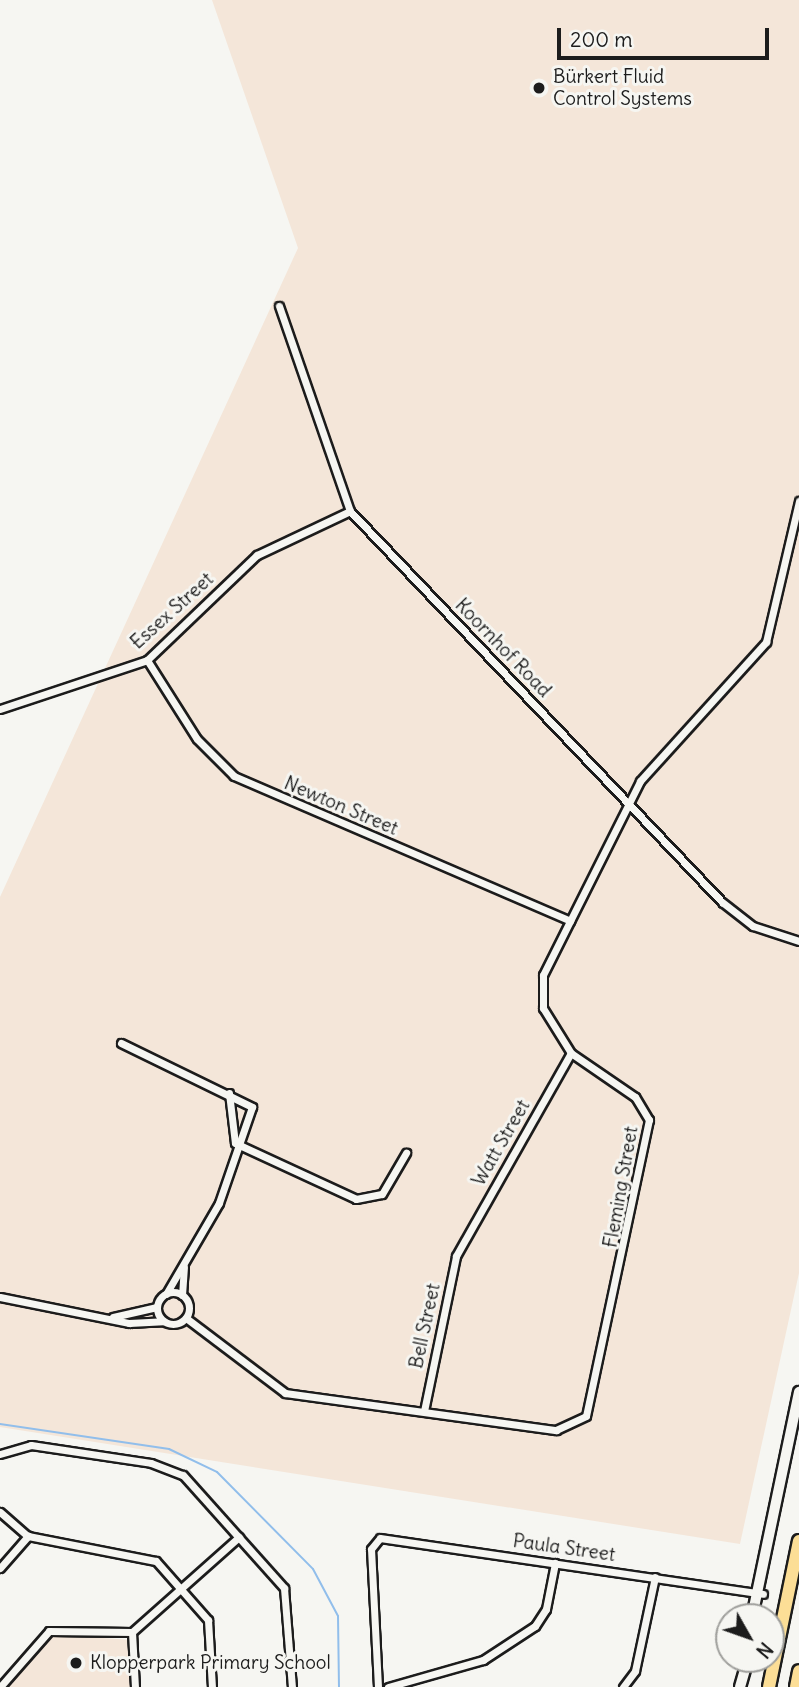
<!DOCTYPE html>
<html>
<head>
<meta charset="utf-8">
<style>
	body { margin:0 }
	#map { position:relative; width:799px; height:1687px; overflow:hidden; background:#f6f6f2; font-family:Delius,sans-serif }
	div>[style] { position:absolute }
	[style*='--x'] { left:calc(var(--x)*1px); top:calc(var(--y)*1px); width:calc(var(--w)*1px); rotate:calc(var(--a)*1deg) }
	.built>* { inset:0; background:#f4e6d9 }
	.stream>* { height:2px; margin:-1px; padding:0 1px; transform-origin:1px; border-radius:1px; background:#91beeb }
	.roads { filter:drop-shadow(2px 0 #1c1c1c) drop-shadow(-2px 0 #1c1c1c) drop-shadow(0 2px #1c1c1c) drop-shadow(0 -2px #1c1c1c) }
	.street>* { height:7px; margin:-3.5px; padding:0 3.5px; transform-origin:3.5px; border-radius:3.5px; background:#f6f6f2 }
	.street>.ring { margin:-3.5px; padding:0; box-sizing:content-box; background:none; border:7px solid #f6f6f2; border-radius:50% }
	.secondary>* { height:10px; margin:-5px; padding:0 5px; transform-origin:5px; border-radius:5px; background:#f6f6f2 }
	.highway>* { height:12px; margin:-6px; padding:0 6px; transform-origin:6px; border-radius:6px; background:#fcde96 }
	.dots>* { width:19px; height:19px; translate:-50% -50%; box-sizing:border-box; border:4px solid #f6f6f2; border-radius:50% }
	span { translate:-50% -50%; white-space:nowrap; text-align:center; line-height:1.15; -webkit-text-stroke:6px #f6f6f2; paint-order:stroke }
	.poi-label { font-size:19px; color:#1c1c1c }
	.left { translate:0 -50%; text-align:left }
	.street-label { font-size:19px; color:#1c1c1c }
	.north { position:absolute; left:715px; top:1603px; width:70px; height:70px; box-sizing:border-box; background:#f6f6f2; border:2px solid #9f9f9c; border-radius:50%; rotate:130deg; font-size:19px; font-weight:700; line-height:28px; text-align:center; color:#1c1c1c }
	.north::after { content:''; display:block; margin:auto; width:24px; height:32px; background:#1c1c1c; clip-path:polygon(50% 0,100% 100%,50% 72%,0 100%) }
	.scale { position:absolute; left:557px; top:28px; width:212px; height:32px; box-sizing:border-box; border:4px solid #1c1c1c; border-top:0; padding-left:9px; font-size:21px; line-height:24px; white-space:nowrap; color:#1c1c1c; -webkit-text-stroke:5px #f6f6f2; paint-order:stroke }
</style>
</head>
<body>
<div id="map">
	<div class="built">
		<i style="clip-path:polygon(212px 0,799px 0,799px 1273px,740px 1544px,0 1427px,0 897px,298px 248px)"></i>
		<i style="clip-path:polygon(45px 1634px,132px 1640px,134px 1687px,0 1687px)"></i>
	</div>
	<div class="stream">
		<i style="--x:0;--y:1424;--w:171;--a:8.4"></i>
		<i style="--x:169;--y:1449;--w:53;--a:25.6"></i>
		<i style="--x:217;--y:1472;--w:136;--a:45.3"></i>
		<i style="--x:313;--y:1569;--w:53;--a:62"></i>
		<i style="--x:338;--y:1616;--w:71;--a:89.2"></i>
	</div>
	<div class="roads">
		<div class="street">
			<i style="--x:279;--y:306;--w:217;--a:70.9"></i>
			<i style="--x:350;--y:511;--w:540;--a:46.43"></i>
			<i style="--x:722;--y:902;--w:39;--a:38"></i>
			<i style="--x:753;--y:926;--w:48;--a:18.1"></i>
			<i style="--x:147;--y:660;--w:93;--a:57.7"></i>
			<i style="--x:197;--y:739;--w:52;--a:45"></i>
			<i style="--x:234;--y:776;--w:366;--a:23.3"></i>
			<i style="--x:0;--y:709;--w:155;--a:-18.4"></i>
			<i style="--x:147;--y:660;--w:152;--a:-43.7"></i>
			<i style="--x:257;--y:555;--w:103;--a:-25.3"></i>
			<i style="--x:121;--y:1043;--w:146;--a:26"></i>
			<i style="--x:252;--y:1107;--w:102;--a:109"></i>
			<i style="--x:219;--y:1203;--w:105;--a:120.2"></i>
			<i style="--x:229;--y:1093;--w:50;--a:83.2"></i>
			<i style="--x:235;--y:1143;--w:133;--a:24.8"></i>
			<i style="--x:356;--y:1199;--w:26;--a:-11"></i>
			<i style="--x:382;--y:1194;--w:48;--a:-59.7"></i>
			<i class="ring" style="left:157px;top:1292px;width:25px;height:25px"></i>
			<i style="--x:182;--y:1295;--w:28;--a:-86"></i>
			<i style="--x:0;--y:1297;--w:132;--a:11.4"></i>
			<i style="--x:129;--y:1323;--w:34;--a:-3"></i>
			<i style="--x:113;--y:1317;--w:45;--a:-12.8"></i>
			<i style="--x:186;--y:1318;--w:124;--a:37.1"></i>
			<i style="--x:285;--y:1393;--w:274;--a:7.8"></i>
			<i style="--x:556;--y:1430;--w:33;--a:-25"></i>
			<i style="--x:586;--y:1416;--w:303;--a:-78"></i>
			<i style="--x:649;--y:1120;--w:27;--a:-121"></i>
			<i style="--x:635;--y:1097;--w:78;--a:-145.5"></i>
			<i style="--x:571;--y:1053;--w:53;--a:-121.9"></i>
			<i style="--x:543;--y:1008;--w:33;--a:-90"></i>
			<i style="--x:543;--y:975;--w:217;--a:-63.4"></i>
			<i style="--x:640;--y:781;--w:188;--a:-47.8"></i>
			<i style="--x:766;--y:642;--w:145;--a:-76.8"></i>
			<i style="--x:424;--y:1411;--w:158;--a:-78.3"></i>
			<i style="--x:456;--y:1256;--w:233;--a:-60.5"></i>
			<i style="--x:0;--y:1454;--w:32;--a:-16"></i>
			<i style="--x:31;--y:1445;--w:121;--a:8.5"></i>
			<i style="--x:151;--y:1463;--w:34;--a:21"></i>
			<i style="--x:183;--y:1475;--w:152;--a:48.2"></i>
			<i style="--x:284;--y:1588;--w:99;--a:85.4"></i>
			<i style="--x:0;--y:1512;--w:37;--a:41"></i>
			<i style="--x:28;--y:1536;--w:130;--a:11.1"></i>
			<i style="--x:156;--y:1561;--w:79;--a:48.6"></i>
			<i style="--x:208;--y:1620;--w:67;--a:86.6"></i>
			<i style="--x:0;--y:1568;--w:43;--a:-48.8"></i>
			<i style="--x:132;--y:1632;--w:55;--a:86.9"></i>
			<i style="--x:0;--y:1687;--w:74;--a:-48.8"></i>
			<i style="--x:49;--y:1631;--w:83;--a:0.7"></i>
			<i style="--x:132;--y:1632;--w:143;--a:-41.6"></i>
			<i style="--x:378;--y:1687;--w:138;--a:-92.9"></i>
			<i style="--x:371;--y:1549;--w:14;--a:-51"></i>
			<i style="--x:380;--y:1538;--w:387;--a:8.3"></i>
			<i style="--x:388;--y:1687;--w:99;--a:-15.9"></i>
			<i style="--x:483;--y:1660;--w:62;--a:-33.2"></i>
			<i style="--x:535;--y:1626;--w:20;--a:-57"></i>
			<i style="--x:546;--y:1609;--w:47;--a:-78.9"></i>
			<i style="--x:623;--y:1687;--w:20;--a:-53"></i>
			<i style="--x:635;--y:1671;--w:96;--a:-78"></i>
		</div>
		<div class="secondary">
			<i style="--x:752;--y:1617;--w:230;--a:-78.2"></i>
			<i style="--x:740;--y:1687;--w:29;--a:-74"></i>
		</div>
		<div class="highway">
			<i style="--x:769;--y:1687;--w:149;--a:-78.4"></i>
			<i style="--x:796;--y:1687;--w:16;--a:-79"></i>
		</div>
	</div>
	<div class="dots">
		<i style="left:539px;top:88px;background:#1c1c1c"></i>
		<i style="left:76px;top:1663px;background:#1c1c1c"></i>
	</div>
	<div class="poi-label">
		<span class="left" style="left:553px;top:88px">Bürkert Fluid<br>Control Systems</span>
		<span class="left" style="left:90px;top:1663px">Klopperpark Primary School</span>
	</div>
	<div class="street-label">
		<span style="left:172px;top:611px;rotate:-42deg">Essex Street</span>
		<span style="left:503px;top:648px;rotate:46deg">Koornhof Road</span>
		<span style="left:341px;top:806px;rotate:23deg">Newton Street</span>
		<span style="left:501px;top:1143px;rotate:-60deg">Watt Street</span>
		<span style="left:621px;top:1187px;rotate:-80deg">Fleming Street</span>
		<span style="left:425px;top:1326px;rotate:-78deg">Bell Street</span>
		<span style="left:564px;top:1548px;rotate:8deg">Paula Street</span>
	</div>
	<div class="north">N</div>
	<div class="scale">200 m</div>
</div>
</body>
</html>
